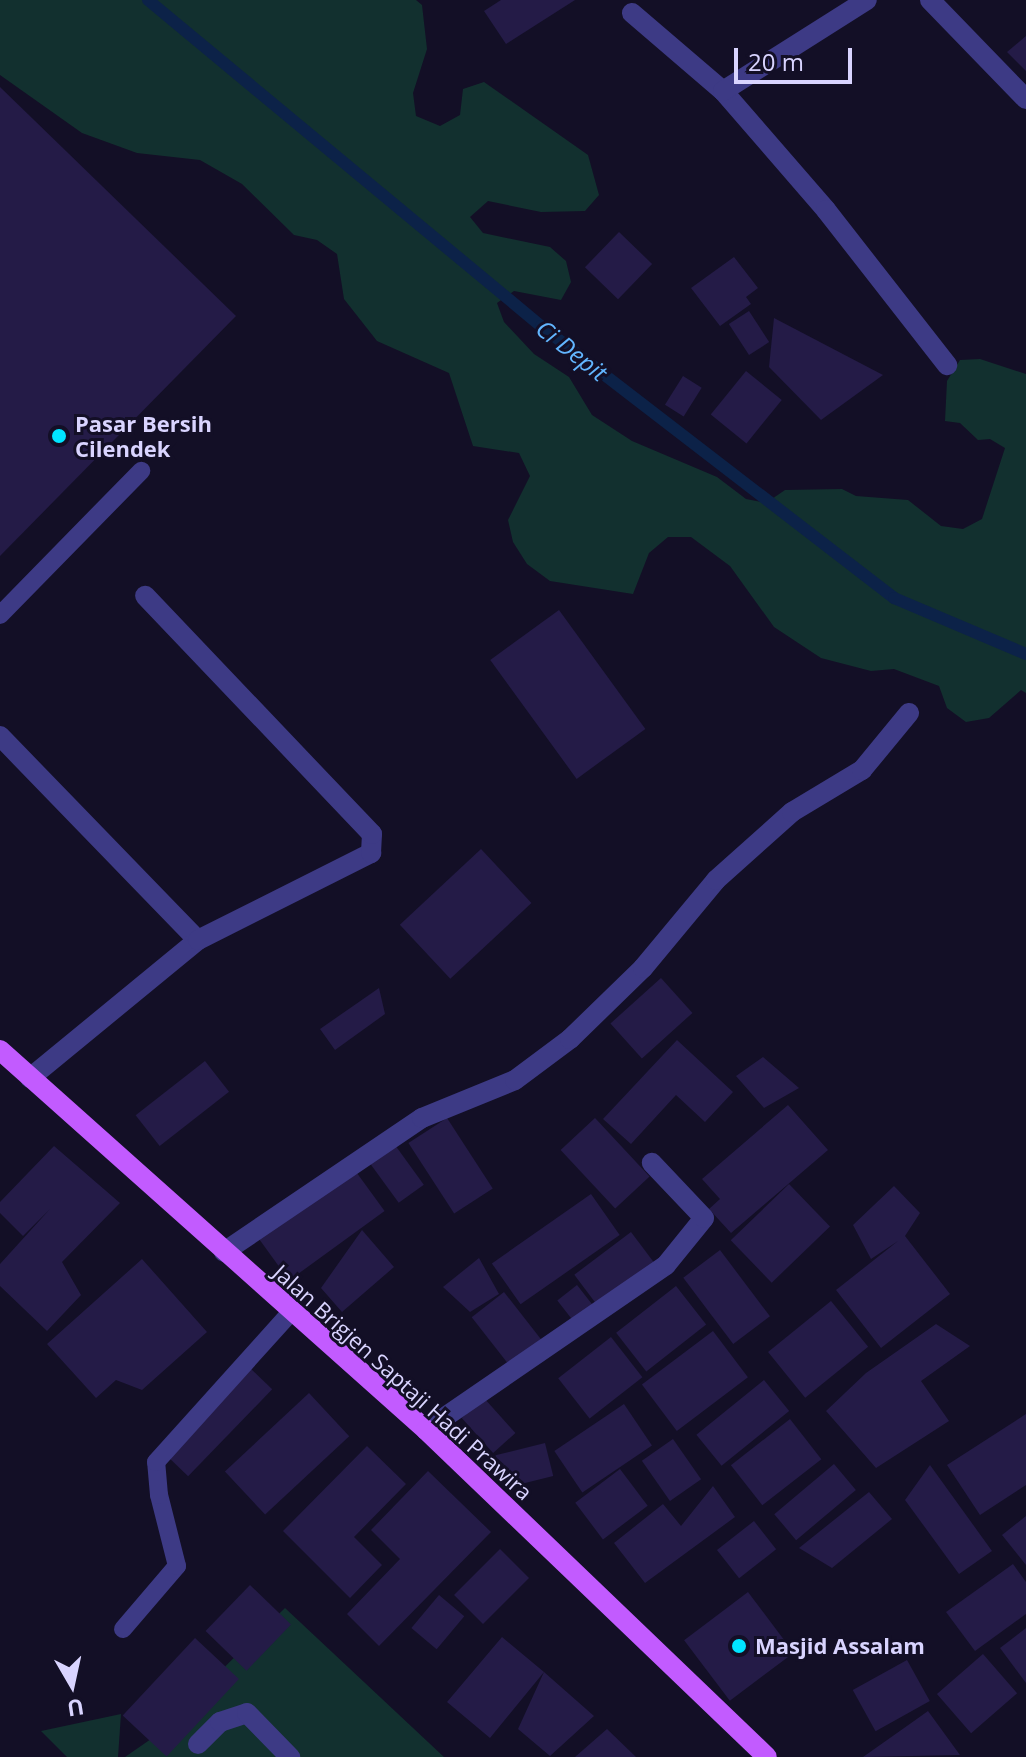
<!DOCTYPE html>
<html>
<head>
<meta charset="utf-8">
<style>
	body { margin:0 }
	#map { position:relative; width:1026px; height:1757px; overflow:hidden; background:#130f26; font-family:"Open Sans",sans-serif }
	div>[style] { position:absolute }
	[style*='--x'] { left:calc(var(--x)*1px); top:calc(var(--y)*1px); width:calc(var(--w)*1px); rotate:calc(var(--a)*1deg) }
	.green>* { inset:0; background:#12302f }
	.stream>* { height:12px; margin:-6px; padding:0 6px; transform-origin:6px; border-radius:6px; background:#0c2248 }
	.building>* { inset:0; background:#241b47; transform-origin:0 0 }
	.service>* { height:18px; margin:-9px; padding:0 9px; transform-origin:9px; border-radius:9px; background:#3d3a85 }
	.minor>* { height:20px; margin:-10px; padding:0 10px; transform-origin:10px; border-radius:10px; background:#3d3a85 }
	.primary>* { height:20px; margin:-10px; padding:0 10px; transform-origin:10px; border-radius:10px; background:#c25bff }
	.dots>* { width:22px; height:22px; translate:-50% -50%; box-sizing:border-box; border:4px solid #130f26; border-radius:50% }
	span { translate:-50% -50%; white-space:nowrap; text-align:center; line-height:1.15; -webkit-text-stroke:6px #130f26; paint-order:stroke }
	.poi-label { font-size:22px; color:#d9d4ff; font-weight:700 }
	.left { translate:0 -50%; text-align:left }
	.street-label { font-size:22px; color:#d9d4ff }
	.water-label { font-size:24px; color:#62b6ff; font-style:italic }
	.north { position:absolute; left:32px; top:1645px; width:80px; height:80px; -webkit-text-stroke:6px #130f26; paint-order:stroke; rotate:171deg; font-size:22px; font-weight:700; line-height:32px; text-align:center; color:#d9d4ff }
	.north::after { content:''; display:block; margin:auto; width:28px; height:36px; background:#d9d4ff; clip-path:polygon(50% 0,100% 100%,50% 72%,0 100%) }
	.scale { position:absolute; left:734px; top:48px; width:118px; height:36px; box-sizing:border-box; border:4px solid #d9d4ff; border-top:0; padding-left:10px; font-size:24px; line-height:28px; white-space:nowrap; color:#d9d4ff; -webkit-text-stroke:6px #130f26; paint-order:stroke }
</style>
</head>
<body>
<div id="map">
	<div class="green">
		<i style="clip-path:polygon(0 0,416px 0,422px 5px,427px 49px,413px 93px,416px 116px,440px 126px,460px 115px,463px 89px,484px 82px,588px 155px,599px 195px,585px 211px,541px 212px,488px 201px,470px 217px,483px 233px,550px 247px,566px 261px,571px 282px,561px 300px,514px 291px,497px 303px,504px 322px,534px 354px,569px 377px,592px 415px,632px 441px,717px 477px,746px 499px,766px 503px,785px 490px,842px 489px,856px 496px,908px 500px,941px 526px,963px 529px,982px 519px,1005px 448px,990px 439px,978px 440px,960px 423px,945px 421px,947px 381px,960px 360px,980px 359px,1026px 374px,1026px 693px,1021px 690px,989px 718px,966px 722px,947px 708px,939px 686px,894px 669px,871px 671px,821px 658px,774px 627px,730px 566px,691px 537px,668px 537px,649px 553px,633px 594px,550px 581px,527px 564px,513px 542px,508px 520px,530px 476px,519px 453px,473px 446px,449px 373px,377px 341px,344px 299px,337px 254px,317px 240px,294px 235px,242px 184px,200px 160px,137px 153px,82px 133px,0 75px)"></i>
		<i style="clip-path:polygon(285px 1608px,444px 1757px,125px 1757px,151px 1739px)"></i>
		<i style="clip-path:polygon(121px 1714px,118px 1757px,67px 1757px,41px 1731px)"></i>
	</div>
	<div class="stream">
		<i style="--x:148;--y:0;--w:511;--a:39.68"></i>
		<i style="--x:541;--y:326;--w:446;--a:37.6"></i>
		<i style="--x:894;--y:598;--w:143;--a:23"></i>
	</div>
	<div class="building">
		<i style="clip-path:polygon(501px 0,575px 0,506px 44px,484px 11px)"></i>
		<i style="clip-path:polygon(1026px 36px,1026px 71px,1007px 52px)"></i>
		<i style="clip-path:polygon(0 87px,236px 316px,0 556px)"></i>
		<i style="left:619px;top:232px;width:46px;height:49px;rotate:44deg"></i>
		<i style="clip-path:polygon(734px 257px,758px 288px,746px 297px,751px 304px,720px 326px,691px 288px)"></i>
		<i style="left:749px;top:311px;width:37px;height:24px;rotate:57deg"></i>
		<i style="clip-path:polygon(774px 318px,883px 375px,821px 420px,769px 367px)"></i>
		<i style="left:746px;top:371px;width:46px;height:56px;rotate:39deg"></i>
		<i style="left:683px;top:376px;width:22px;height:34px;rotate:32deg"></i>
		<i style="left:559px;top:610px;width:147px;height:85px;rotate:54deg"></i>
		<i style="left:481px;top:849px;width:74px;height:111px;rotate:47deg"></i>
		<i style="left:661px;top:978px;width:47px;height:68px;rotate:48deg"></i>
		<i style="clip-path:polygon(379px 988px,385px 1014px,335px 1050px,320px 1029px)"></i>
		<i style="clip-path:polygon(677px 1040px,733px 1092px,705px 1122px,676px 1095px,631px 1144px,603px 1119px)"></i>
		<i style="clip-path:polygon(763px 1057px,799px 1088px,764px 1108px,736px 1076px)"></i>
		<i style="left:205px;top:1061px;width:39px;height:88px;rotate:52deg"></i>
		<i style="clip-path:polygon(788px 1105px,828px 1150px,731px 1233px,709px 1209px,720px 1199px,702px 1179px)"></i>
		<i style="left:447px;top:1118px;width:84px;height:46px;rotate:57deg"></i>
		<i style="left:595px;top:1118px;width:80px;height:47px;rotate:47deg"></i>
		<i style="left:395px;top:1145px;width:49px;height:31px;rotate:54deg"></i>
		<i style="clip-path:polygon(54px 1146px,120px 1203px,62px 1262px,81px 1295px,47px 1331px,0 1286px,0 1264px,50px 1209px,23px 1236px,0 1213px,0 1202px)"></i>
		<i style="left:354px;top:1169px;width:52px;height:118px;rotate:54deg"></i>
		<i style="left:789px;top:1184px;width:59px;height:81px;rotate:46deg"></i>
		<i style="clip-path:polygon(894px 1186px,920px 1213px,905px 1236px,950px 1294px,881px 1348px,836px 1290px,898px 1241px,871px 1259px,853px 1225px)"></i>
		<i style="left:591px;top:1194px;width:50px;height:121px;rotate:55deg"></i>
		<i style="clip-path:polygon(362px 1230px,394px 1267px,342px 1312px,321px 1288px)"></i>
		<i style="left:631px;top:1232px;width:41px;height:71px;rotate:53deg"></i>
		<i style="left:720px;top:1250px;width:83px;height:46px;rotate:53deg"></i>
		<i style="clip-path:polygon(479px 1258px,499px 1294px,470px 1312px,443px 1287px)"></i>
		<i style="clip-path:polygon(142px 1259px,207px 1332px,142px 1390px,116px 1380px,96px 1398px,47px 1344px)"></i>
		<i style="left:577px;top:1285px;width:28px;height:25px;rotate:52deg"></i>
		<i style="left:676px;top:1286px;width:49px;height:76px;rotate:52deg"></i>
		<i style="left:504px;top:1292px;width:62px;height:41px;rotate:52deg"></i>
		<i style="left:831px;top:1301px;width:59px;height:81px;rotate:51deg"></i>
		<i style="clip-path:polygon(936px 1324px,970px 1346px,921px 1381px,949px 1421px,876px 1468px,826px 1411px,866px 1373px)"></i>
		<i style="left:713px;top:1331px;width:58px;height:89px;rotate:53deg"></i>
		<i style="left:611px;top:1337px;width:51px;height:67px;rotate:52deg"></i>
		<i style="left:247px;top:1365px;width:35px;height:121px;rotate:44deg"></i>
		<i style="left:764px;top:1380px;width:40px;height:87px;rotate:51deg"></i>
		<i style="left:309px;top:1393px;width:59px;height:115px;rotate:47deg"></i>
		<i style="left:484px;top:1398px;width:47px;height:30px;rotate:48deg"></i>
		<i style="left:624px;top:1404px;width:50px;height:84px;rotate:56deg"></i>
		<i style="clip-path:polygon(1026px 1414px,1026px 1485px,980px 1515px,947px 1465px)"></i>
		<i style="left:790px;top:1419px;width:51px;height:75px;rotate:52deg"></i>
		<i style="left:673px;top:1439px;width:49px;height:38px;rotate:55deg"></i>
		<i style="left:545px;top:1443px;width:34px;height:51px;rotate:76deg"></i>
		<i style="clip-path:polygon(367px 1446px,406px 1484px,354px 1537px,382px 1565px,350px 1598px,283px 1531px)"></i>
		<i style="left:834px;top:1464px;width:34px;height:78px;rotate:50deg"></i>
		<i style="clip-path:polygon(930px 1465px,992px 1551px,959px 1574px,905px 1500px)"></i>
		<i style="left:620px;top:1469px;width:46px;height:56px;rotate:53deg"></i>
		<i style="clip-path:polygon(428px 1471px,491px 1532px,379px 1646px,347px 1614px,400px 1559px,371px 1530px)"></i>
		<i style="clip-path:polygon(713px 1486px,735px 1517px,645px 1583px,614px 1543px,663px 1504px,681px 1526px)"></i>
		<i style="clip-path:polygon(869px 1492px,892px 1519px,832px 1568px,799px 1548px)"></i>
		<i style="clip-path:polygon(1026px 1516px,1026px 1565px,1002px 1535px)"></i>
		<i style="left:754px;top:1521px;width:36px;height:47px;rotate:52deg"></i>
		<i style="left:500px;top:1549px;width:41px;height:65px;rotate:45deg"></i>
		<i style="clip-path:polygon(1013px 1564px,1026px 1582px,1026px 1614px,975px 1651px,946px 1612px)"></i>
		<i style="left:250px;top:1585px;width:57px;height:64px;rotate:44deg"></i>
		<i style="left:748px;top:1592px;width:76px;height:80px;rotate:53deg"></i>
		<i style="left:439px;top:1595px;width:33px;height:43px;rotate:40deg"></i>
		<i style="clip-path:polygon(1026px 1628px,1026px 1683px,1000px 1648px)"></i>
		<i style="clip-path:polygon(502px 1637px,544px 1672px,594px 1716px,550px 1756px,518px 1729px,544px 1672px,490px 1738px,447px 1702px)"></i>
		<i style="left:195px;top:1638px;width:60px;height:106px;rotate:43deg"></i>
		<i style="left:983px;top:1654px;width:52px;height:61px;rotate:49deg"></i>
		<i style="left:907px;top:1660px;width:47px;height:62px;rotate:61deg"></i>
		<i style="clip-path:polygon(928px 1711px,960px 1755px,863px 1757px,914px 1721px)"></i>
		<i style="clip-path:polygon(607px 1729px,636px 1757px,575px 1757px)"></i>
	</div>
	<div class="service">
		<i style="--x:0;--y:615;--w:202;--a:-45.6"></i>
		<i style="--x:123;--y:1629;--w:83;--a:-49.4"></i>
		<i style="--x:177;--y:1566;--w:73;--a:-104.2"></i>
		<i style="--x:159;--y:1495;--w:33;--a:-95"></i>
		<i style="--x:156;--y:1462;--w:202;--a:-48"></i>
	</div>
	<div class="minor">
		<i style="--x:930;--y:0;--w:138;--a:45.9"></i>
		<i style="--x:632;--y:13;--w:120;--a:40.6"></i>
		<i style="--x:723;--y:91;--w:157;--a:49.1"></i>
		<i style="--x:826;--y:210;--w:197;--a:52"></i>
		<i style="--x:723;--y:91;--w:170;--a:-32.3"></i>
		<i style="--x:0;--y:736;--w:284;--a:45.9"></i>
		<i style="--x:30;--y:1078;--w:217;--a:-39.4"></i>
		<i style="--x:198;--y:940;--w:194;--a:-26.7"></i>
		<i style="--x:371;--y:853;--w:19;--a:-87"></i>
		<i style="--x:372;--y:834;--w:329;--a:-133.6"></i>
		<i style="--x:224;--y:1252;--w:239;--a:-34.1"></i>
		<i style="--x:422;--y:1118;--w:100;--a:-22.2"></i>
		<i style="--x:515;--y:1080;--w:69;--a:-36.7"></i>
		<i style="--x:570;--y:1039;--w:102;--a:-44.2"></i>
		<i style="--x:643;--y:968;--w:114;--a:-50.3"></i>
		<i style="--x:716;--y:880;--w:102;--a:-41.8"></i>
		<i style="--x:792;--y:812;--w:82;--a:-31"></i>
		<i style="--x:862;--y:770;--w:74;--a:-50.5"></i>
		<i style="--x:426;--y:1430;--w:291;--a:-34.5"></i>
		<i style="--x:666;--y:1265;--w:60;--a:-51"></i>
		<i style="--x:704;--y:1218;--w:76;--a:-133.4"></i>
		<i style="--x:198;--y:1744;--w:31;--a:-45"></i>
		<i style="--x:220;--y:1722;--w:28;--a:-18"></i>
		<i style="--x:247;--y:1713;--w:62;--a:45.7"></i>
	</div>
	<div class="primary">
		<i style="--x:0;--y:1050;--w:571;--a:41.73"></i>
		<i style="--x:426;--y:1430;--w:472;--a:43.8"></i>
	</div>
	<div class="dots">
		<i style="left:59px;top:436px;background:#00e5ff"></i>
		<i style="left:739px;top:1646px;background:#00e5ff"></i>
	</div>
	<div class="poi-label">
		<span class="left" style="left:75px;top:436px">Pasar Bersih<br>Cilendek</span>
		<span class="left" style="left:755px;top:1646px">Masjid Assalam</span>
	</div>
	<div class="street-label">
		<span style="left:403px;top:1382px;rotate:42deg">Jalan Brigjen Saptaji Hadi Prawira</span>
	</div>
	<div class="water-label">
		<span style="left:572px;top:350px;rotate:38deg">Ci Depit</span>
	</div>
	<div class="north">U</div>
	<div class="scale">20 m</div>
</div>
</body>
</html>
